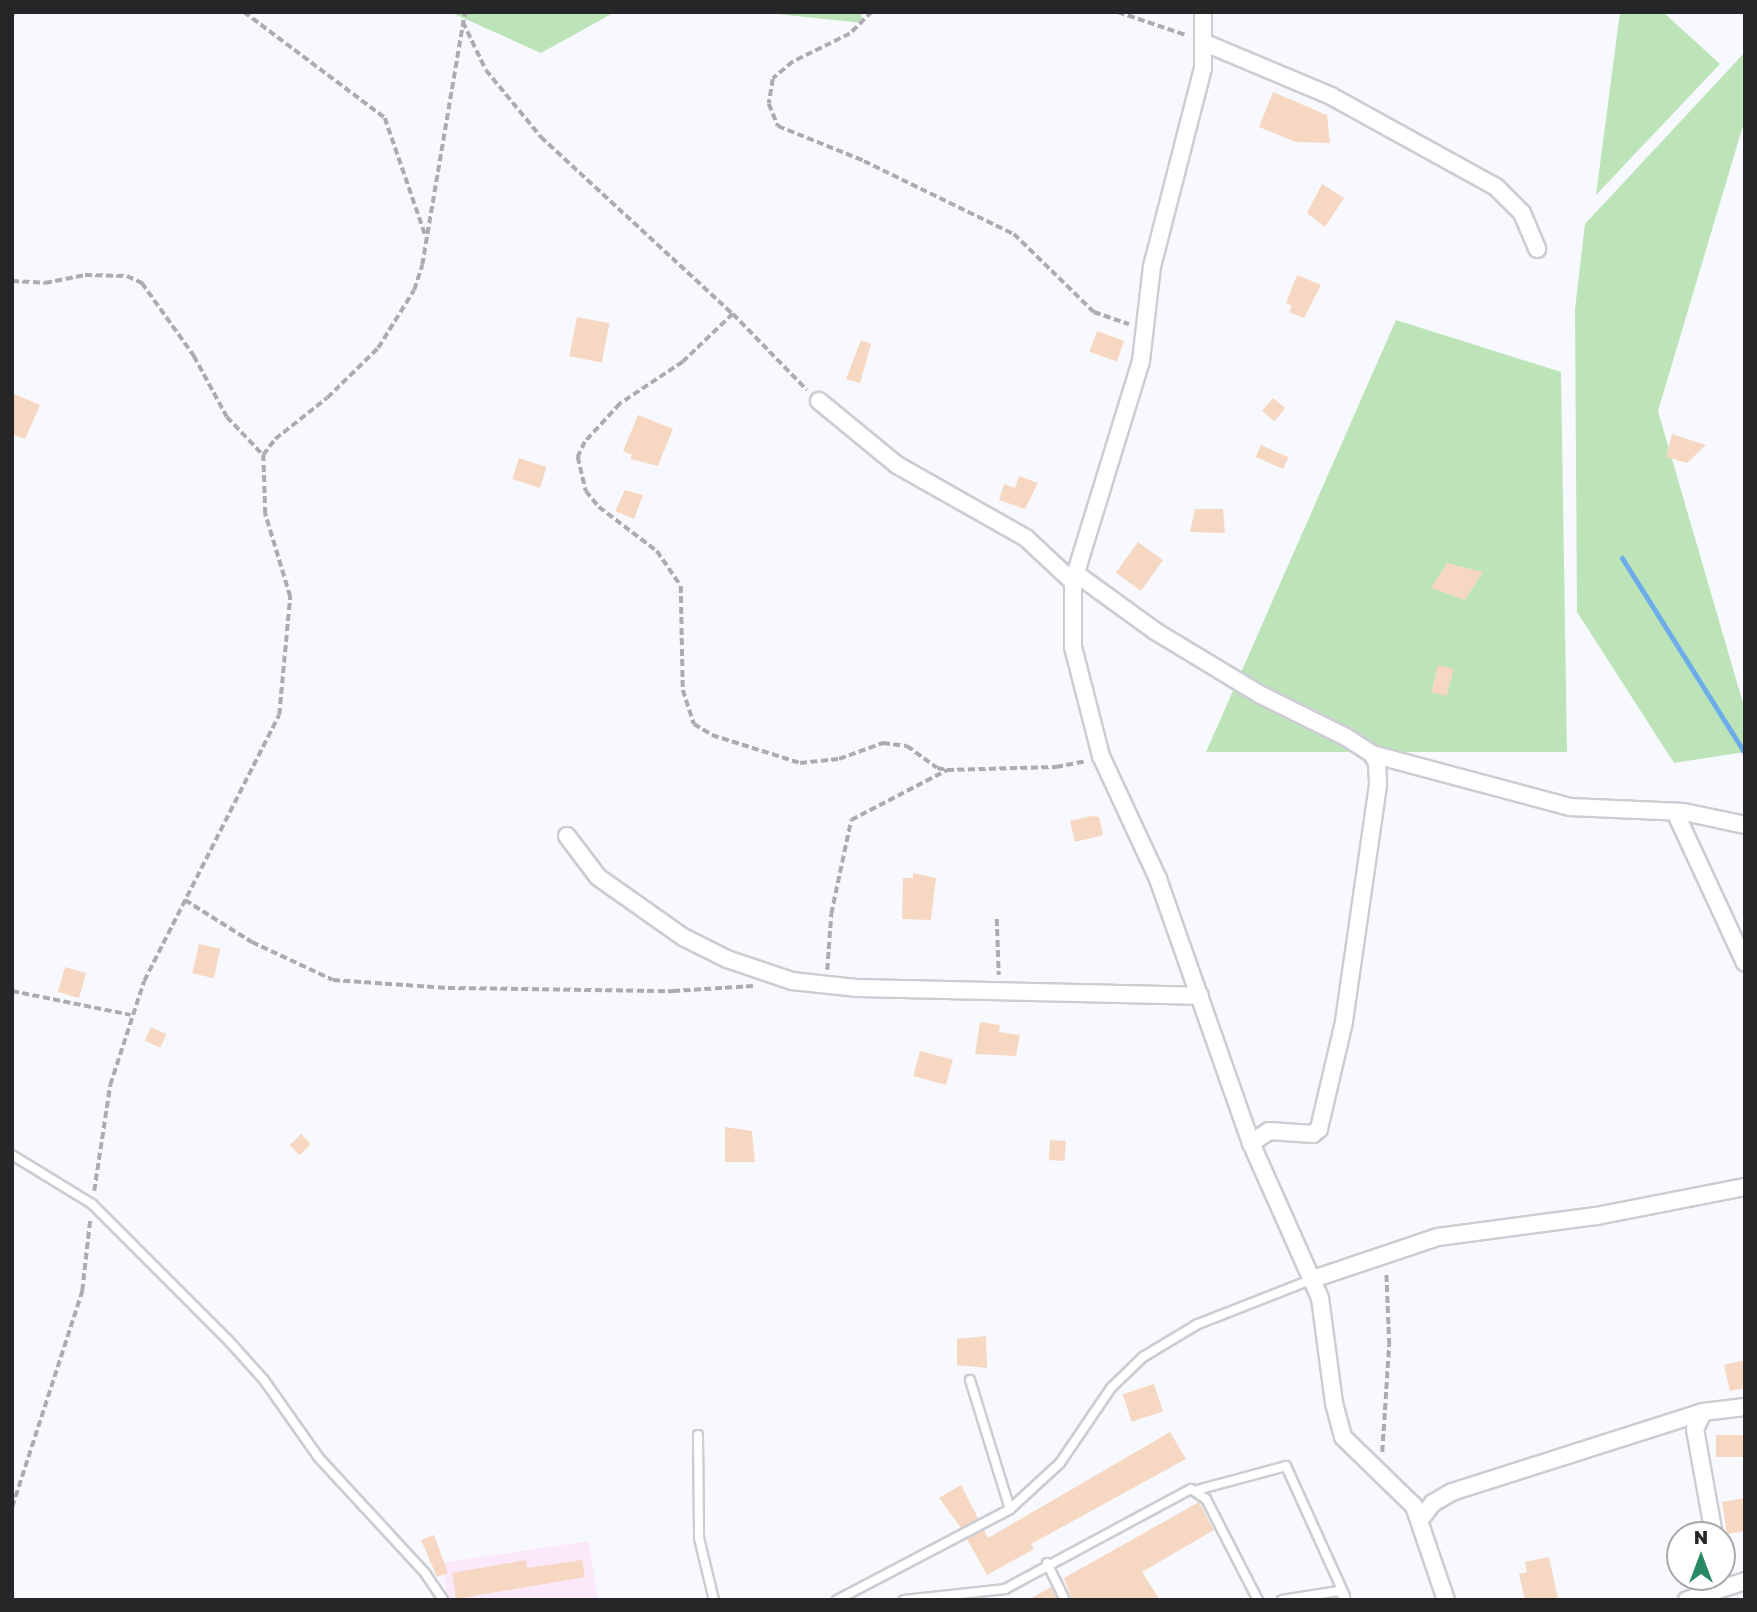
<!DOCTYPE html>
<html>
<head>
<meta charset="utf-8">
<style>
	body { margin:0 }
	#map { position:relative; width:1757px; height:1612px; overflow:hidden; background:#f8f9fe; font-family:"Golos Text",sans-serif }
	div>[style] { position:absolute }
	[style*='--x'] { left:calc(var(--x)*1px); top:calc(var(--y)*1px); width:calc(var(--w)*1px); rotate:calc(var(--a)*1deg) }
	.education>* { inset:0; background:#fbe9fb }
	.green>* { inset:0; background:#bde4b9 }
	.stream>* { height:5px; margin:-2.5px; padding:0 2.5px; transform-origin:2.5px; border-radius:2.5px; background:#6cace9 }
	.building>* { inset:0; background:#f6d8c2; transform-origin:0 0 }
	.path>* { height:3.5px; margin-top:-1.75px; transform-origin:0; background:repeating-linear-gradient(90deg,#abacb0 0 7px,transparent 0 10.5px) }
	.roads { filter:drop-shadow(2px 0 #cccdd3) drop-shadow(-2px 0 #cccdd3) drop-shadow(0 2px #cccdd3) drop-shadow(0 -2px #cccdd3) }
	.lane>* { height:8px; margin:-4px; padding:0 4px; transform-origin:4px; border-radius:4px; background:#fff }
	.street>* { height:16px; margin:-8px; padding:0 8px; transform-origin:8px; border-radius:8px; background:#fff }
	span { translate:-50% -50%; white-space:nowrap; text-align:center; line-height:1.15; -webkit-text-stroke:5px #fff; paint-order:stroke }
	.frame { position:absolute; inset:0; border:14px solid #262629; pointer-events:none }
	.north { position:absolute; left:1666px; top:1521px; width:70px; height:70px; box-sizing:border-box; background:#fff; border:2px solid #a8a8a9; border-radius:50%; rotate:0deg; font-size:19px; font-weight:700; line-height:28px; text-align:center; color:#262629 }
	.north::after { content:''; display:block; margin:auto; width:24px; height:32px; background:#298962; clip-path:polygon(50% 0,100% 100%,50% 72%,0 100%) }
</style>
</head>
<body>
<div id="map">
	<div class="education">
		<i style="clip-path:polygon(589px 1541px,598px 1600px,448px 1600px,442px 1563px)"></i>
	</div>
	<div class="green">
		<i style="clip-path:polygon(450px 12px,615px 12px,541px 53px)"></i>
		<i style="clip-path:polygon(758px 12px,861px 12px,863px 23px)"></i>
		<i style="clip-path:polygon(1620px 12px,1663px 12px,1720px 64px,1596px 195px)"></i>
		<i style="clip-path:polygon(1745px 52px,1745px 119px,1658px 411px,1745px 710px,1745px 752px,1674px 763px,1577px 612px,1575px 309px,1585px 224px)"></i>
		<i style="clip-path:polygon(1396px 320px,1561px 372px,1567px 752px,1206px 752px)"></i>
	</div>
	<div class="stream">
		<i style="--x:1622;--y:558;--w:231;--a:57.8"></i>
	</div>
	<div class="building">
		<i style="clip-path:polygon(1273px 92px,1327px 115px,1330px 143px,1296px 142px,1259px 127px)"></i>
		<i style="clip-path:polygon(1322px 184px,1344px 198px,1325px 227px,1307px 213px)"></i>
		<i style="clip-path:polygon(1297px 275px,1321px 285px,1304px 318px,1289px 312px,1292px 306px,1286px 303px)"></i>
		<i style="left:577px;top:317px;width:33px;height:40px;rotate:11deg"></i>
		<i style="left:1097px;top:331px;width:29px;height:22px;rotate:20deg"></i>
		<i style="clip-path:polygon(861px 340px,871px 344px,860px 383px,846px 379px)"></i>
		<i style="clip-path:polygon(12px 393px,40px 405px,25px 439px,12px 434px)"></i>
		<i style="left:1273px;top:398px;width:16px;height:17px;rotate:40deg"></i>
		<i style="clip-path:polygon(638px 415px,673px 429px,658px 466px,630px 459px,632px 455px,623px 451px)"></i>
		<i style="clip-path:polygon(1672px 434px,1706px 445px,1687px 463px,1666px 457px)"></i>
		<i style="left:1261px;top:445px;width:30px;height:13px;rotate:24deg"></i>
		<i style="left:519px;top:458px;width:29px;height:22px;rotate:18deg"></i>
		<i style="clip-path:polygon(1019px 476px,1038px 483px,1025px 509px,999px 500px,1004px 484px,1015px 488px)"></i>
		<i style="clip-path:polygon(625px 490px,643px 495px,634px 519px,615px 511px)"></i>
		<i style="clip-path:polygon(1195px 509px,1223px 509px,1225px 533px,1190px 532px)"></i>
		<i style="left:1138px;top:542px;width:31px;height:38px;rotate:36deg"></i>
		<i style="clip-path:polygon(1447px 563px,1483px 572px,1465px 600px,1431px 588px)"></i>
		<i style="left:1438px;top:665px;width:16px;height:28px;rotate:14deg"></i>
		<i style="clip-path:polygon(1090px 816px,1099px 817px,1103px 835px,1075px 842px,1070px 821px)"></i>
		<i style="clip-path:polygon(913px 873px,936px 878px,931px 920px,902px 919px,903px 878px,913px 878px)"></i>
		<i style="left:199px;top:944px;width:22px;height:30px;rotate:13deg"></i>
		<i style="left:65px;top:967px;width:22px;height:26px;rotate:16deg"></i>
		<i style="clip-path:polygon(980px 1022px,1000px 1025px,999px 1032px,1020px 1035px,1016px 1056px,975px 1054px)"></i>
		<i style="left:151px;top:1027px;width:17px;height:15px;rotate:25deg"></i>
		<i style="left:920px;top:1051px;width:34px;height:26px;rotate:15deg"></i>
		<i style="clip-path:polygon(725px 1127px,752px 1131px,755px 1162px,725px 1162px)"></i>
		<i style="left:301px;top:1134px;width:14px;height:16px;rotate:45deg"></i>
		<i style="left:1050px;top:1140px;width:16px;height:20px;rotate:4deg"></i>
		<i style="clip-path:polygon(986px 1336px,987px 1368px,957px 1365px,957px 1339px)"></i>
		<i style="clip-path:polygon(1745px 1360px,1745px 1388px,1730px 1391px,1724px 1365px)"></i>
		<i style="left:1154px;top:1384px;width:29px;height:33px;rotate:72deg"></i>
		<i style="clip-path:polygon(1170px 1432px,1186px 1459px,1031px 1544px,1034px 1549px,987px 1575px,967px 1539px,984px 1530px,988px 1538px)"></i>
		<i style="left:1745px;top:1435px;width:22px;height:29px;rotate:90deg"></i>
		<i style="clip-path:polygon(961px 1485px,978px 1518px,961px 1528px,939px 1498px)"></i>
		<i style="clip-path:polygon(1745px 1498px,1745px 1531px,1727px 1534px,1722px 1502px)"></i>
		<i style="clip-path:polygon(1199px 1502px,1214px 1530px,1142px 1572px,1160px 1600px,1072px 1600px,1064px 1578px)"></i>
		<i style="clip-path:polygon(434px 1535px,448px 1573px,437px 1577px,421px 1540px)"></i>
		<i style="clip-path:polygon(1549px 1557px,1558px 1598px,1525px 1600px,1519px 1574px,1527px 1572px,1525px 1562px)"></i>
		<i style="clip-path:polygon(526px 1560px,527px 1568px,582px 1560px,585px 1577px,456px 1599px,452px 1573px)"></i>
		<i style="clip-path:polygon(1051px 1587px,1058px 1600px,1028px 1600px)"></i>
	</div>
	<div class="path">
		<i style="--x:244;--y:12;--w:176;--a:36.9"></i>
		<i style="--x:385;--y:118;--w:126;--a:71"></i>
		<i style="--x:872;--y:12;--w:31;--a:135"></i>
		<i style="--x:850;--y:34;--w:64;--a:153.8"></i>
		<i style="--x:793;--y:62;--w:26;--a:140"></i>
		<i style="--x:773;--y:79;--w:25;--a:99"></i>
		<i style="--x:769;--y:104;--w:24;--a:68"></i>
		<i style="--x:778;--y:126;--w:93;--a:22.1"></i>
		<i style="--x:864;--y:161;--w:167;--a:26"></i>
		<i style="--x:1014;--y:234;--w:112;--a:44.3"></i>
		<i style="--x:1094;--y:312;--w:37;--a:19"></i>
		<i style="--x:1118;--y:12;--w:72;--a:18.7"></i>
		<i style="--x:12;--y:16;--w:4;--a:-76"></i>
		<i style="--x:463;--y:22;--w:53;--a:64.4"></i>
		<i style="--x:486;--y:70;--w:87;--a:50.6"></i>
		<i style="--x:541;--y:137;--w:261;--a:42.7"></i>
		<i style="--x:733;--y:314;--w:106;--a:45.8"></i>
		<i style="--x:12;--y:281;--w:33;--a:3"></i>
		<i style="--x:45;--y:283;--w:41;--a:-11.3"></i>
		<i style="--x:85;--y:275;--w:42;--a:1.4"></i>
		<i style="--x:127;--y:276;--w:17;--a:25"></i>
		<i style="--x:142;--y:283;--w:90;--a:54.5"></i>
		<i style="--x:194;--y:356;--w:69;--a:61.6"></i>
		<i style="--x:227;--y:417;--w:52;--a:46.5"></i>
		<i style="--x:733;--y:314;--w:69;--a:136.2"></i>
		<i style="--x:683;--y:362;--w:76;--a:146.3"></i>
		<i style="--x:620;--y:404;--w:52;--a:132.6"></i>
		<i style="--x:585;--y:442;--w:17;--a:115"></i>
		<i style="--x:578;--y:457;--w:35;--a:77"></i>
		<i style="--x:586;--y:491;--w:21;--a:51"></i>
		<i style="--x:599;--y:507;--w:73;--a:37.2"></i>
		<i style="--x:657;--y:551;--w:42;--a:55.6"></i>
		<i style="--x:681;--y:586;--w:104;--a:88.9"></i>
		<i style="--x:683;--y:690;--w:36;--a:72"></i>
		<i style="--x:694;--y:724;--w:21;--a:31"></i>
		<i style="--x:712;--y:735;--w:92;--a:17.7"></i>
		<i style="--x:800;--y:763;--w:39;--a:-6"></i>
		<i style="--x:839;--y:759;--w:47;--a:-20"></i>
		<i style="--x:883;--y:743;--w:24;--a:7"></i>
		<i style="--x:907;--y:746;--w:37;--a:36"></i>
		<i style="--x:937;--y:768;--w:10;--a:11"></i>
		<i style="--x:947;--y:770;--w:109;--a:-1.6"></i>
		<i style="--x:1056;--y:767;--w:31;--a:-11"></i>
		<i style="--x:185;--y:900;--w:79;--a:32.1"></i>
		<i style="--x:252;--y:942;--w:89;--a:25.1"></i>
		<i style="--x:333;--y:980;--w:115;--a:4"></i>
		<i style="--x:448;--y:988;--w:225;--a:0.8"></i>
		<i style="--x:673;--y:991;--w:80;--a:-3.6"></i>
		<i style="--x:997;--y:919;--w:56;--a:88"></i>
		<i style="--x:827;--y:970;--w:56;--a:-85.9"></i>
		<i style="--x:831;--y:914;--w:96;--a:-78"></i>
		<i style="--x:851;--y:820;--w:108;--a:-27.5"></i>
		<i style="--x:12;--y:991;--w:121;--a:11.4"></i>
		<i style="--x:94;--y:1191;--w:107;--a:-81.4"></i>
		<i style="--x:110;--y:1085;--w:109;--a:-71.9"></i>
		<i style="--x:144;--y:981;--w:298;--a:-63.1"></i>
		<i style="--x:279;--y:715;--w:119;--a:-84.7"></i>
		<i style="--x:290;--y:597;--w:87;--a:-106.8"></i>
		<i style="--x:265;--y:514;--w:59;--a:-91.9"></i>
		<i style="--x:263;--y:455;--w:20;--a:-53"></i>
		<i style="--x:275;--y:439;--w:66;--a:-38.3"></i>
		<i style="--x:327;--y:398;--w:71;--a:-44.4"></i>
		<i style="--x:378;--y:348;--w:68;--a:-58.2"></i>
		<i style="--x:414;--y:290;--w:26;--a:-72"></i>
		<i style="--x:422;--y:265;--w:257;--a:-80.4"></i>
		<i style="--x:1382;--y:1452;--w:107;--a:-86.3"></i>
		<i style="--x:1389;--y:1345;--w:74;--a:-92.3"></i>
		<i style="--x:12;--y:1507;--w:227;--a:-72"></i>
		<i style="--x:82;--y:1291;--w:71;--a:-83.6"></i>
	</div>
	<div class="roads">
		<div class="lane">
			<i style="--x:12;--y:1155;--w:94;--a:31.5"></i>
			<i style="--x:92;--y:1204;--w:192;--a:45"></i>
			<i style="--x:228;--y:1340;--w:54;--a:48"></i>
			<i style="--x:264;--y:1380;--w:95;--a:54.8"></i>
			<i style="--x:319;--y:1458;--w:156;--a:47.3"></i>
			<i style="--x:425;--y:1573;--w:32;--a:56"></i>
			<i style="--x:970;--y:1380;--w:135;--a:72.8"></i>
			<i style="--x:698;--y:1435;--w:103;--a:89.4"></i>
			<i style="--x:699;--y:1538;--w:64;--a:76.4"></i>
			<i style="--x:1197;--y:1490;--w:92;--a:-15.1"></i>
			<i style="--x:1286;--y:1466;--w:143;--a:65.6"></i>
			<i style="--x:1047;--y:1563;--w:41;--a:64.1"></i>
			<i style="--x:837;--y:1600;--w:195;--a:-27.7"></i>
			<i style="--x:1010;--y:1509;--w:68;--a:-42.6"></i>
			<i style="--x:1060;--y:1463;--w:91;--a:-55.8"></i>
			<i style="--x:1111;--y:1388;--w:45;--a:-44.1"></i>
			<i style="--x:1143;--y:1357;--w:64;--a:-31"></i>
			<i style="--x:1198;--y:1324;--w:123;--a:-21.4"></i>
			<i style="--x:904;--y:1600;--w:102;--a:-6.2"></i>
			<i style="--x:1005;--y:1589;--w:211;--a:-28.3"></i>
			<i style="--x:1191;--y:1489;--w:18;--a:34"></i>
			<i style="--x:1206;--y:1499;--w:114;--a:62.8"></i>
			<i style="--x:1282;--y:1600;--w:57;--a:-9.1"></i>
			<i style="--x:1338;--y:1591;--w:9;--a:41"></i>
		</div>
		<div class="street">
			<i style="--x:1203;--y:12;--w:56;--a:90"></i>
			<i style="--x:1203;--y:68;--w:204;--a:104.4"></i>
			<i style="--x:1152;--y:266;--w:96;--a:96.6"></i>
			<i style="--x:1141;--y:361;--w:231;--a:107.1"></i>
			<i style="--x:1073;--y:582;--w:65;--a:90"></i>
			<i style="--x:1073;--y:647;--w:113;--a:75.6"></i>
			<i style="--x:1101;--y:756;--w:136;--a:65.1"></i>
			<i style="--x:1158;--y:879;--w:280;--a:70.6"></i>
			<i style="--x:1251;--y:1143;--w:170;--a:66"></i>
			<i style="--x:1320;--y:1298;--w:106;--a:82.4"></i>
			<i style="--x:1334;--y:1403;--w:35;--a:75"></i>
			<i style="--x:1343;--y:1437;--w:99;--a:44.2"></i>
			<i style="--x:1414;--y:1506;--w:99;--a:71.2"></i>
			<i style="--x:1205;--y:43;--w:137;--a:22.8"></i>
			<i style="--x:1331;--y:96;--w:188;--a:28.9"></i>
			<i style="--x:1496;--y:187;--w:37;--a:45"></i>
			<i style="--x:1522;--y:213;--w:39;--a:67"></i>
			<i style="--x:819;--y:401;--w:101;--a:39.4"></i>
			<i style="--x:897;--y:465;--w:148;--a:29.5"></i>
			<i style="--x:1026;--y:538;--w:64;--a:43.1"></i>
			<i style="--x:1075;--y:573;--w:99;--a:35.9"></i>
			<i style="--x:1155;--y:631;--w:122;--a:31.2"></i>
			<i style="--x:1259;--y:694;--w:97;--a:26.3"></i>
			<i style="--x:1346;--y:737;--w:31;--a:33"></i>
			<i style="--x:1372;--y:754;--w:10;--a:61"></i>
			<i style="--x:1377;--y:763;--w:22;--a:87"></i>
			<i style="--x:1378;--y:785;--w:239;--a:98.2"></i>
			<i style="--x:1344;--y:1022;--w:110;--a:103.2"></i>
			<i style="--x:1319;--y:1129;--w:8;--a:140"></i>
			<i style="--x:1313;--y:1134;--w:44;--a:-176.1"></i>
			<i style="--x:1269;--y:1131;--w:22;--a:146"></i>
			<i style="--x:1372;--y:754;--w:205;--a:15"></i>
			<i style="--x:1570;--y:807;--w:114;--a:2.5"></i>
			<i style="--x:1684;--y:812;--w:62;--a:12"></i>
			<i style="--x:1675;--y:812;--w:166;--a:65.1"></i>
			<i style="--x:567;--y:836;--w:51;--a:52.9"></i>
			<i style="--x:598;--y:877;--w:104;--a:35.2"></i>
			<i style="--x:683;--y:937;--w:49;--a:26.6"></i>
			<i style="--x:727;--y:959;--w:69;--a:18.7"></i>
			<i style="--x:792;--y:981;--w:64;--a:6.2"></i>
			<i style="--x:856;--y:988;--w:344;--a:1.3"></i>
			<i style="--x:1313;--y:1279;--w:132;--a:-18.6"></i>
			<i style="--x:1438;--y:1237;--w:159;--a:-7.6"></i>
			<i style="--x:1596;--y:1216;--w:152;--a:-11"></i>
			<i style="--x:1703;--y:1412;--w:19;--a:115"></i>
			<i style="--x:1695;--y:1429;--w:108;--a:79.8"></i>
			<i style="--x:1420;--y:1520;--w:21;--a:-53"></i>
			<i style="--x:1433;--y:1503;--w:22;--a:-30"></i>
			<i style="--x:1452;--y:1492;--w:263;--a:-17.7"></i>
			<i style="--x:1703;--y:1412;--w:42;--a:-6.8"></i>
			<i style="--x:1687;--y:1600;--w:61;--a:-18.1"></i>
		</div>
	</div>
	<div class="frame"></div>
	<div class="north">N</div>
</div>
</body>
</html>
